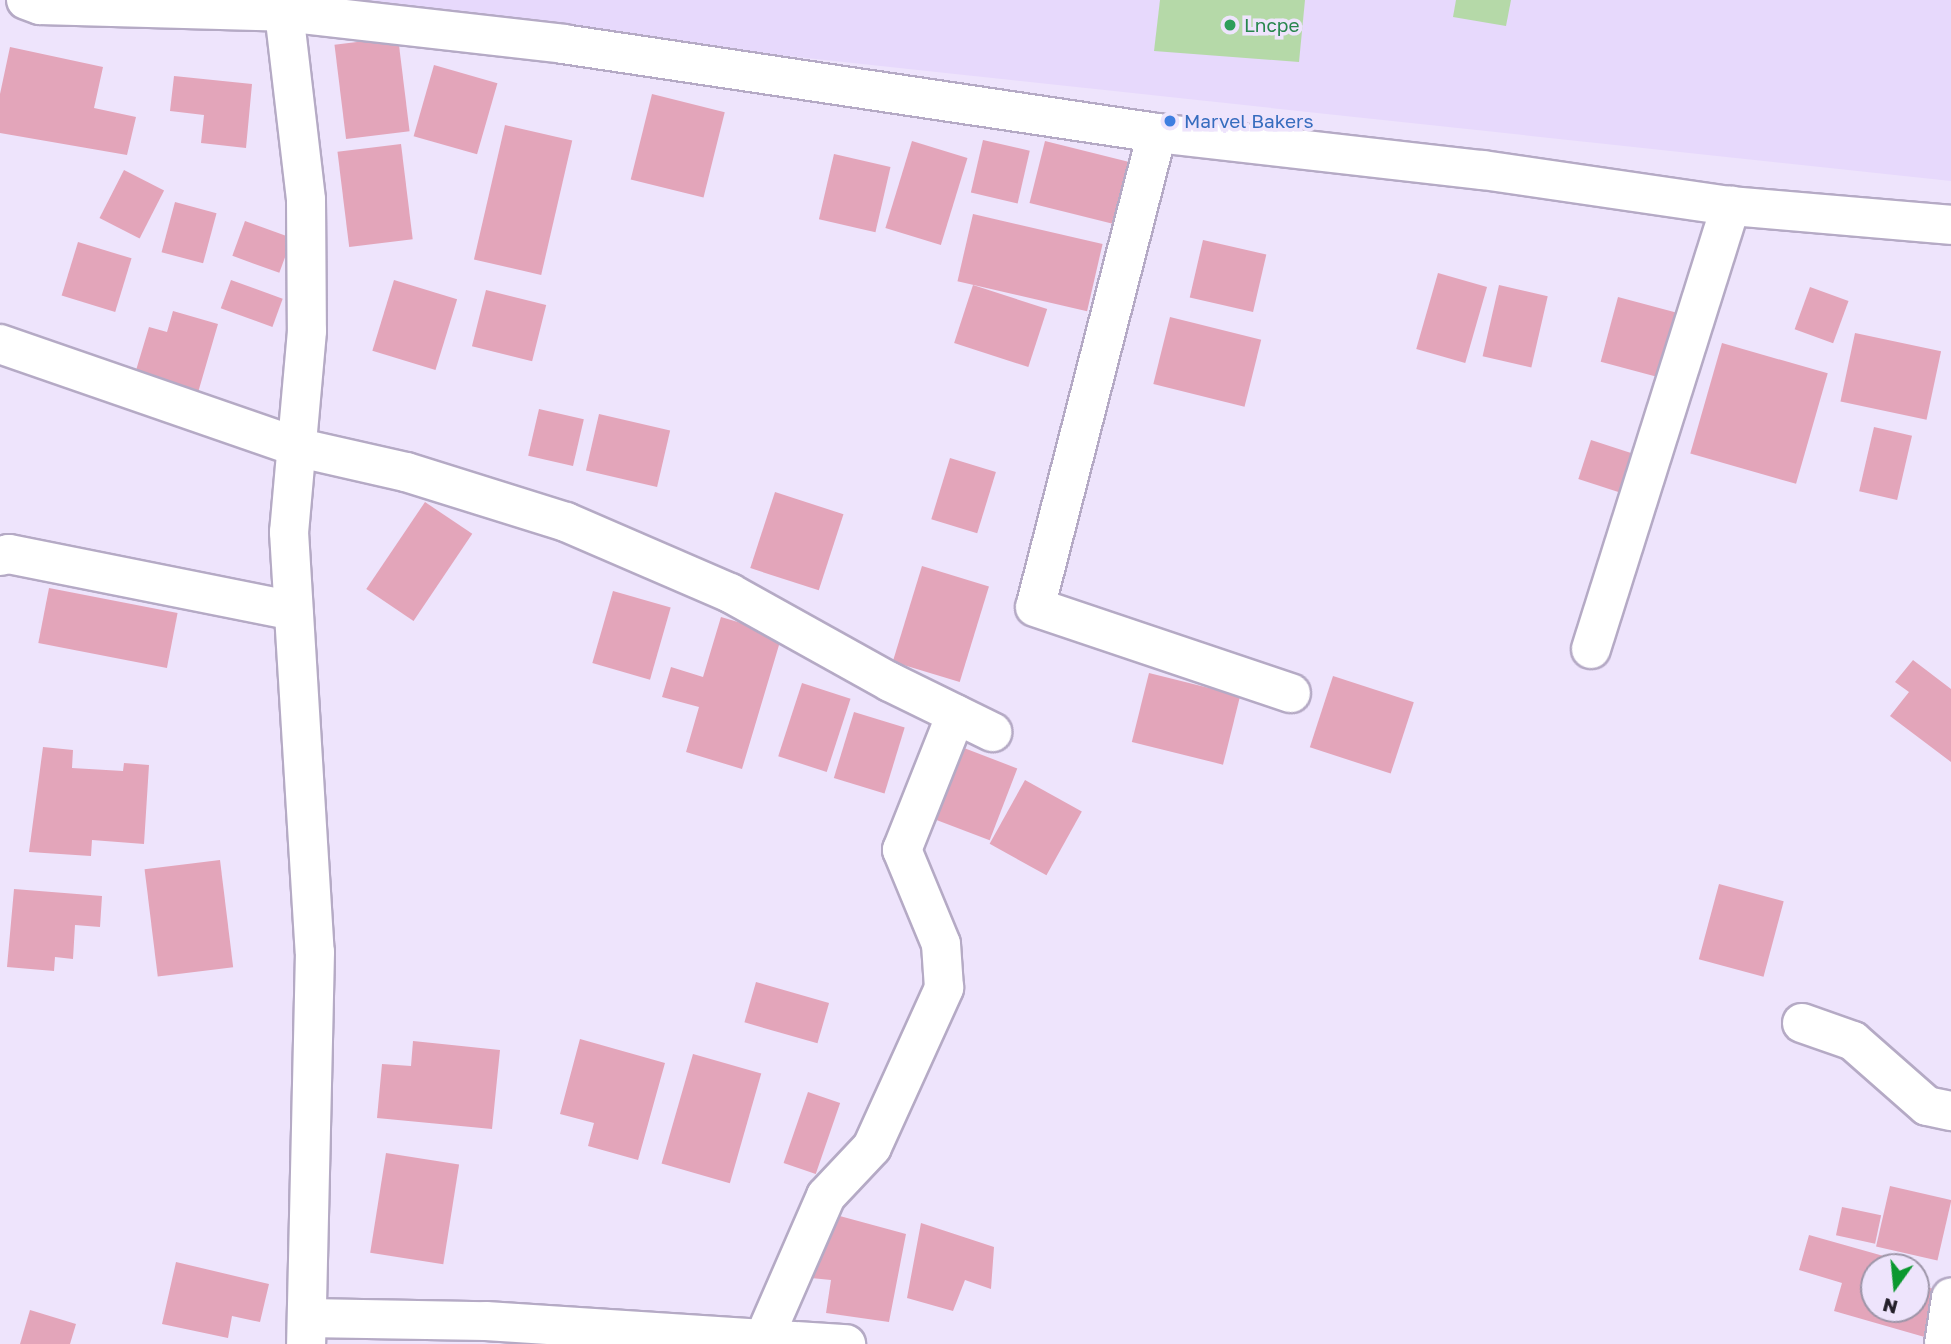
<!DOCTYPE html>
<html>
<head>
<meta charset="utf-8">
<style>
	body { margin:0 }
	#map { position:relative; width:1951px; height:1344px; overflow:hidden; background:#eee4fc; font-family:"Golos Text",sans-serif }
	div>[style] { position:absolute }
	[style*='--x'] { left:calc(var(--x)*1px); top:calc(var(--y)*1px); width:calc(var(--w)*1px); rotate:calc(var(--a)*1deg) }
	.built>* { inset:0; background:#e7d9fc }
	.green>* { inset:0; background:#b5d9a8 }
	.building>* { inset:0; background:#e3a5ba; transform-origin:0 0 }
	.roads { filter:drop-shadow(2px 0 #b5aac5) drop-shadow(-2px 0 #b5aac5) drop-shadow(0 2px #b5aac5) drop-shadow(0 -2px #b5aac5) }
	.minor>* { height:38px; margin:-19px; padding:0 19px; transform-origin:19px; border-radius:19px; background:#fff }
	.tertiary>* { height:38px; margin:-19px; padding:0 19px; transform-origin:19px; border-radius:19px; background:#fff }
	.dots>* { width:19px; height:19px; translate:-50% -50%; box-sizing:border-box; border:4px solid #eee4fc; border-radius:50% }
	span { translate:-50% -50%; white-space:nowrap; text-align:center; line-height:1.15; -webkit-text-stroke:7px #eee4fc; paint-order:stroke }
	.leisure-label { font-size:19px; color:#27864d }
	.left { translate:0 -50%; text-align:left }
	.shop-label { font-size:19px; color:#366cbe }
	.north { position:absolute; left:1860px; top:1253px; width:70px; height:70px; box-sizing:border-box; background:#eee4fc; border:2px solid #9d95a8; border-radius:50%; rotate:195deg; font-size:19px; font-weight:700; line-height:28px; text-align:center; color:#231f29 }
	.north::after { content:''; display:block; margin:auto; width:24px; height:32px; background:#0b982f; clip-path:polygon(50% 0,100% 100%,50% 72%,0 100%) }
</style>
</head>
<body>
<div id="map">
	<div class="built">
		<i style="clip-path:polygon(265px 0,1951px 0,1951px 181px)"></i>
	</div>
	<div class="green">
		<i style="clip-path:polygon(1160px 0,1305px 0,1299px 62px,1154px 51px)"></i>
		<i style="clip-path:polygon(1456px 0,1511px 0,1506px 26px,1453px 17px)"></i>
	</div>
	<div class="building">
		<i style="left:398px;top:37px;width:95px;height:64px;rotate:83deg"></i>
		<i style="clip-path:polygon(10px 47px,103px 67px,94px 108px,136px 117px,127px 155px,0 133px,0 94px)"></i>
		<i style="left:434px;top:65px;width:66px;height:74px;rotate:16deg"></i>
		<i style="clip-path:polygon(174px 76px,252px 84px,246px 148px,201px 143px,204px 115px,170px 111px)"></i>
		<i style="left:652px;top:94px;width:75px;height:88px;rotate:14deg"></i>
		<i style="left:505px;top:125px;width:69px;height:138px;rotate:13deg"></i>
		<i style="left:983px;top:140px;width:48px;height:54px;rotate:13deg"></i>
		<i style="left:912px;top:141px;width:58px;height:91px;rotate:17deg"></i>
		<i style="left:1045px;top:141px;width:94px;height:64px;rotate:14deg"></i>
		<i style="left:401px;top:144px;width:96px;height:64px;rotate:83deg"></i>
		<i style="left:834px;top:154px;width:58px;height:67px;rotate:13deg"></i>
		<i style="left:124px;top:170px;width:45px;height:54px;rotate:27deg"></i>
		<i style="left:175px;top:202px;width:43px;height:52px;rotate:15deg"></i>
		<i style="left:973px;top:214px;width:133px;height:69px;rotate:13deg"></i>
		<i style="left:245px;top:221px;width:50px;height:37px;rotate:20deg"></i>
		<i style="left:1203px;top:240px;width:65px;height:59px;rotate:13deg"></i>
		<i style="left:78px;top:242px;width:56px;height:56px;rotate:17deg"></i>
		<i style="left:1438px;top:273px;width:51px;height:79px;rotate:16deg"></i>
		<i style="left:231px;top:280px;width:55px;height:30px;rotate:20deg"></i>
		<i style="left:394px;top:280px;width:66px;height:74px;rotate:17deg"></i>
		<i style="left:973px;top:285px;width:78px;height:61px;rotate:18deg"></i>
		<i style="left:1499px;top:285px;width:50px;height:73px;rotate:13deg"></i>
		<i style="left:1810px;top:287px;width:41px;height:45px;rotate:20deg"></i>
		<i style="left:486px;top:290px;width:62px;height:58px;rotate:14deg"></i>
		<i style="left:1618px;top:297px;width:60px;height:67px;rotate:15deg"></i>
		<i style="clip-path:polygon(173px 311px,218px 324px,197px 396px,134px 377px,149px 327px,167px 332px)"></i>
		<i style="left:1170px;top:317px;width:94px;height:69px;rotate:14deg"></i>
		<i style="left:1855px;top:333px;width:88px;height:70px;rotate:12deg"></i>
		<i style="left:1722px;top:343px;width:110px;height:115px;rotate:16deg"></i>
		<i style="left:539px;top:409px;width:46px;height:48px;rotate:13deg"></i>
		<i style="left:599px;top:414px;width:73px;height:58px;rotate:13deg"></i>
		<i style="left:1874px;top:427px;width:39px;height:66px;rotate:13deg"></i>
		<i style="left:1591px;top:440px;width:55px;height:41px;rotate:18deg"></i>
		<i style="left:950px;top:458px;width:48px;height:64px;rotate:17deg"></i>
		<i style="left:775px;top:492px;width:72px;height:80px;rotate:18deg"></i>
		<i style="left:425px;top:502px;width:57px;height:105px;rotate:34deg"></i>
		<i style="left:922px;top:566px;width:70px;height:100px;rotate:17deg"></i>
		<i style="left:49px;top:588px;width:131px;height:56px;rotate:11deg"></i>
		<i style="left:613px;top:591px;width:60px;height:75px;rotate:16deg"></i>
		<i style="clip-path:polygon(721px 617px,782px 635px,742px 769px,686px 752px,699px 707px,662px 697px,671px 667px,703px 677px)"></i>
		<i style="clip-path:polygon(1913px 660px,1951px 689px,1951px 762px,1890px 716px,1909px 692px,1895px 682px)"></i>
		<i style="left:1149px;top:673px;width:94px;height:71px;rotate:14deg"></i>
		<i style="left:1333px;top:676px;width:85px;height:75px;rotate:18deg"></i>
		<i style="left:802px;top:683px;width:51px;height:77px;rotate:18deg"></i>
		<i style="left:854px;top:712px;width:53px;height:69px;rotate:17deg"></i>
		<i style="left:951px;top:743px;width:71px;height:77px;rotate:21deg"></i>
		<i style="clip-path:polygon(43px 747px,73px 750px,72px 768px,123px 771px,124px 763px,149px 765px,144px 844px,92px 840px,91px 856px,29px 852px)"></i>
		<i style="left:1025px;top:780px;width:65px;height:73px;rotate:29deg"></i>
		<i style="left:220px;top:860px;width:108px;height:76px;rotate:83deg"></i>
		<i style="left:1719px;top:884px;width:67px;height:78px;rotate:15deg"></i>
		<i style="clip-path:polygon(14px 889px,102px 896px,100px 927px,75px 925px,73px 959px,55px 957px,54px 971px,7px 967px)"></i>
		<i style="left:756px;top:982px;width:76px;height:42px;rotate:16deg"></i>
		<i style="clip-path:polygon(580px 1039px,665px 1063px,638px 1160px,588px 1146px,594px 1123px,560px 1114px)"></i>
		<i style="clip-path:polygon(413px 1041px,500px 1050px,492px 1129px,377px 1118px,382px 1064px,411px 1066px)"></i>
		<i style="left:693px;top:1054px;width:71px;height:114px;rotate:16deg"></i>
		<i style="left:808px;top:1092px;width:34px;height:75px;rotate:19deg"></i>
		<i style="left:386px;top:1153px;width:74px;height:101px;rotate:9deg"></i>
		<i style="left:1890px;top:1186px;width:63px;height:62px;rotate:13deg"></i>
		<i style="left:1842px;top:1207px;width:40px;height:29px;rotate:12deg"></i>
		<i style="clip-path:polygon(825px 1212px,906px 1234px,889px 1322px,826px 1313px,831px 1280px,811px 1278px)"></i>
		<i style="clip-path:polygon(921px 1223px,994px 1247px,991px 1289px,965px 1280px,953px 1311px,907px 1298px)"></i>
		<i style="clip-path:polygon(1809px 1235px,1919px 1266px,1874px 1267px,1874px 1309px,1916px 1309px,1916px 1284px,1941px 1291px,1928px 1338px,1834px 1311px,1842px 1283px,1799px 1270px)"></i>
		<i style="clip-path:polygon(176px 1262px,269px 1284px,260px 1322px,232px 1316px,228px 1338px,162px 1324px)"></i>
		<i style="clip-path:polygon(30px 1310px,76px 1324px,70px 1344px,20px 1344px)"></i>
	</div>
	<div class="roads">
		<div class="minor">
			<i style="--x:284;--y:12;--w:189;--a:83.3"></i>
			<i style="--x:306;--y:200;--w:131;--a:89.6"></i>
			<i style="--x:307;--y:331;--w:202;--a:95.1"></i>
			<i style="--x:289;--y:532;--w:421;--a:86.5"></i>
			<i style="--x:315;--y:952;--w:392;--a:91.3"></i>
			<i style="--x:1157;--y:133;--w:489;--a:104.4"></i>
			<i style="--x:1035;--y:607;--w:270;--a:18.6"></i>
			<i style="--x:0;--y:344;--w:318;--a:19.1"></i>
			<i style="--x:300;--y:448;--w:109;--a:12.8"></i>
			<i style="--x:406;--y:472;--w:168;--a:17.4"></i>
			<i style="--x:566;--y:522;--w:179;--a:23.4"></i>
			<i style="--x:730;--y:593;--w:183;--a:29.1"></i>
			<i style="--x:890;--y:682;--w:114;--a:26.1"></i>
			<i style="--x:0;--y:556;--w:9;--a:-13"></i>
			<i style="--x:9;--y:554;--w:290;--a:11.3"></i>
			<i style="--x:1591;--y:649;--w:465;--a:-72.5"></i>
			<i style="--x:1802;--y:1023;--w:54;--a:19.4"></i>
			<i style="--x:1853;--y:1041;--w:98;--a:41.3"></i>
			<i style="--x:1927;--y:1106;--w:25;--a:12"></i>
			<i style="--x:307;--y:1318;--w:179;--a:1"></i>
			<i style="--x:486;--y:1321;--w:361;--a:3.7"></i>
			<i style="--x:764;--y:1338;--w:155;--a:-66.4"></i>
			<i style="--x:826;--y:1196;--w:67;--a:-46.8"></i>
			<i style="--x:872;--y:1147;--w:175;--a:-65.6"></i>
			<i style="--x:944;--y:988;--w:44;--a:-93.9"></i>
			<i style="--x:941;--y:944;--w:102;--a:-112.5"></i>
			<i style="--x:902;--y:850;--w:146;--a:-68.3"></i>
			<i style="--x:1944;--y:1344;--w:47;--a:-81.3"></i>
		</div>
		<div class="tertiary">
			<i style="--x:26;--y:0;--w:15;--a:20"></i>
			<i style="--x:40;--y:5;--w:244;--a:1.6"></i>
			<i style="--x:284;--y:12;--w:281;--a:6.5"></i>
			<i style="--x:563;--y:44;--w:601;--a:8.52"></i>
			<i style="--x:1157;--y:133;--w:328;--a:6.5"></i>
			<i style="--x:1483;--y:170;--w:251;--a:8.3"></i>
			<i style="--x:1731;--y:206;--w:221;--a:4.9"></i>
		</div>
	</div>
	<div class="dots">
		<i style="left:1230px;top:25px;background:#2e9e5b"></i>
		<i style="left:1170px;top:121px;background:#3f7fe0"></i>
	</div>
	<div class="leisure-label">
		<span class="left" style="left:1244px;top:25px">Lncpe</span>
	</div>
	<div class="shop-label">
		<span class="left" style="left:1184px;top:121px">Marvel Bakers</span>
	</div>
	<div class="north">N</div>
</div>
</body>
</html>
